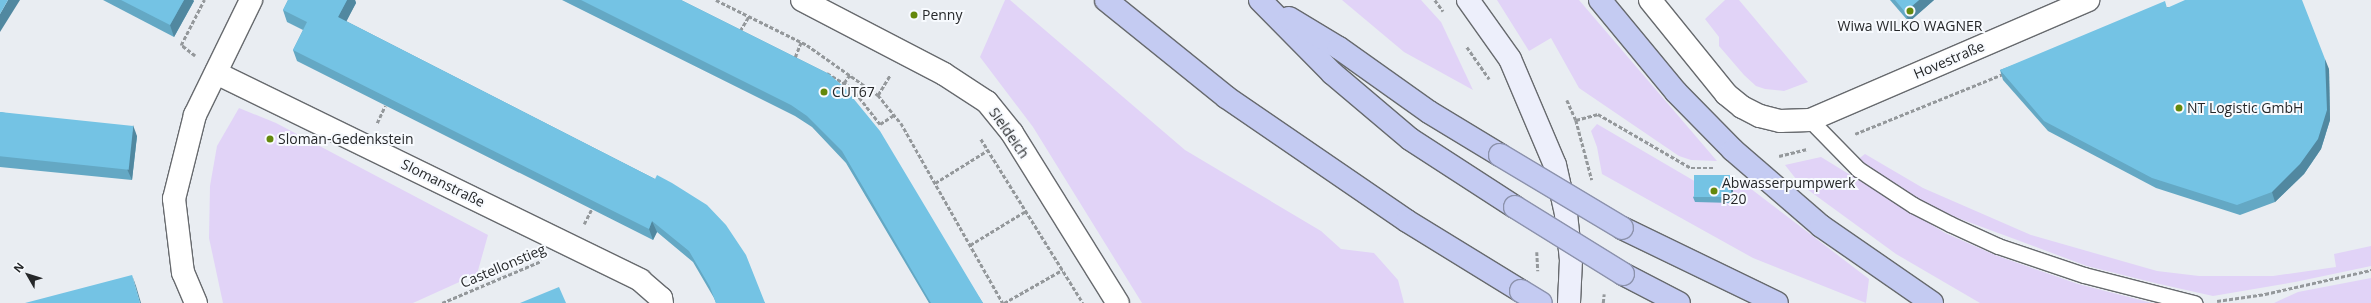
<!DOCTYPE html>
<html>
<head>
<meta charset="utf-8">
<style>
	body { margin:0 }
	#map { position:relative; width:2371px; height:303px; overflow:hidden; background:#e9edf2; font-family:"Open Sans",sans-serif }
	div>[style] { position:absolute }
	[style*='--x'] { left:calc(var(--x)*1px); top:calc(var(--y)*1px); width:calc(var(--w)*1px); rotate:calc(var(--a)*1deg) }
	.green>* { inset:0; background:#e1d3f7 }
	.path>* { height:2.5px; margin-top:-1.25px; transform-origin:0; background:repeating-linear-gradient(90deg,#94989b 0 4px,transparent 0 6px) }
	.roads { filter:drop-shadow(1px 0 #676a6e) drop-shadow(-1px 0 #676a6e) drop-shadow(0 1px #676a6e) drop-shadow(0 -1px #676a6e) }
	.lane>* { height:15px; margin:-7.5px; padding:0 7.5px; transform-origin:7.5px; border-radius:7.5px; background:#fff }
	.street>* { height:22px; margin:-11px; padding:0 11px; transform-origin:11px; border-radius:11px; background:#fff }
	.secondary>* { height:22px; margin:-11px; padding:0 11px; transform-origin:11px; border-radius:11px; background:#edeffb }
	.highway>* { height:22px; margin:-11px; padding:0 11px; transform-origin:11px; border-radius:11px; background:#c4cbf2 }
	.bridges { filter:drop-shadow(1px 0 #8c92ac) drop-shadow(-1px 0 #8c92ac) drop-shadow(0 1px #8c92ac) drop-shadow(0 -1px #8c92ac) }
	.highway-bridge>* { height:22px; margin:-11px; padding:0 11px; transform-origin:11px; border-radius:11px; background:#c4cbf2 }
	.wall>* { inset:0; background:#64a8c4 }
	.shaded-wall>* { inset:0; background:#5188a0 }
	.building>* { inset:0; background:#74c3e4; transform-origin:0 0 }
	.dots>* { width:11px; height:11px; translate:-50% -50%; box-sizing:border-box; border:2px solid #f7fafe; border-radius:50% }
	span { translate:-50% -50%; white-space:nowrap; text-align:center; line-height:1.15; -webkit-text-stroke:4px #f7fafe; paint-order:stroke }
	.poi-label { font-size:14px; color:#252729 }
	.left { translate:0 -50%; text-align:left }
	.street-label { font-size:14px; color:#252729 }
	.north { position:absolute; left:8px; top:255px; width:40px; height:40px; -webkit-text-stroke:3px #f7fafe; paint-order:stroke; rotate:309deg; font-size:11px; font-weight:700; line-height:16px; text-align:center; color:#252729 }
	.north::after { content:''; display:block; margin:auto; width:14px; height:18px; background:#252729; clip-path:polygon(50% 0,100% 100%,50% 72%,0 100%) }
</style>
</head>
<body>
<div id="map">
	<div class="green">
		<i style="clip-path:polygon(1005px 0,1010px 0,1185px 150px,1321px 231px,1341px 249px,1374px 253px,1398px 280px,1404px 303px,1142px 303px,1033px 127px,980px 57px)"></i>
		<i style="clip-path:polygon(1342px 0,1421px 0,1441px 22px,1473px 90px,1404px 52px)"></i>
		<i style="clip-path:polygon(1497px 0,1579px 0,1717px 161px,1691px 160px,1679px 156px,1579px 88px,1551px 38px,1529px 51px)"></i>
		<i style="clip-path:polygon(1725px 0,1739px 0,1808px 82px,1784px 91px,1765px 89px,1756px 86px,1744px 75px,1719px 46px,1719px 37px,1705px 19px)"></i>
		<i style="clip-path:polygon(239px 108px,276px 123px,488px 235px,477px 274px,413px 303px,223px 303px,209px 238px,210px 186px,217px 146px)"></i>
		<i style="clip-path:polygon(1597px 124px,1732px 203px,1733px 180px,1742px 182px,1869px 279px,1866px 303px,1753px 258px,1602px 174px,1597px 147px,1591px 131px)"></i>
		<i style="clip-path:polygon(1865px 154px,1923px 188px,2031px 235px,2157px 271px,2199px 276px,2273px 276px,2336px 267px,2334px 254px,2371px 246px,2371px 266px,2295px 282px,2213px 296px,2155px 283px,2087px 266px,1955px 217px,1918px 199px,1862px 165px,1857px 160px)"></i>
		<i style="clip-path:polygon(1821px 157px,1945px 233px,1995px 255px,2078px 284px,2152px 303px,1980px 303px,1896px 254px,1800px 184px,1785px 165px)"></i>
		<i style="clip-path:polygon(2371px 278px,2371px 303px,2274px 303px,2298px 292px)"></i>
	</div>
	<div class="path">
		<i style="--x:716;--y:0;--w:102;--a:26.3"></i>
		<i style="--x:807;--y:45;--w:87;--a:35.2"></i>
		<i style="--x:878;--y:95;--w:36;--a:51"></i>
		<i style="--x:901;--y:123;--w:207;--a:60.5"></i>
		<i style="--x:1435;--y:0;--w:14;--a:54"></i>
		<i style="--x:740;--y:31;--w:17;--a:-59"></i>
		<i style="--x:1467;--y:47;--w:39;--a:55"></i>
		<i style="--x:195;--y:56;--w:18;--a:-142"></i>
		<i style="--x:181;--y:45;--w:51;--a:-62.9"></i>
		<i style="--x:797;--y:58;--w:2;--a:-153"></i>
		<i style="--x:795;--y:57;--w:16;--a:-68"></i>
		<i style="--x:827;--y:73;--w:29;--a:31"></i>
		<i style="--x:852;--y:88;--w:46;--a:52.1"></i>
		<i style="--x:880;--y:124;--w:17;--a:-33"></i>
		<i style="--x:844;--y:83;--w:12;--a:-55"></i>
		<i style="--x:878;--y:95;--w:23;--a:-59"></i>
		<i style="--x:1567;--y:100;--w:22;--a:66"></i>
		<i style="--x:1576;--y:120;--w:62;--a:75.1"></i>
		<i style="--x:1576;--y:120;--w:23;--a:-15"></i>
		<i style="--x:1598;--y:114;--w:108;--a:30.1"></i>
		<i style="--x:1691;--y:168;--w:24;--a:0"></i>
		<i style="--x:377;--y:123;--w:19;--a:-65"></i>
		<i style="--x:1855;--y:134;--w:160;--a:-22.1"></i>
		<i style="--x:981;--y:139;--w:193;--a:58.1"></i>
		<i style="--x:1779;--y:156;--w:29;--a:-14"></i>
		<i style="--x:935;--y:183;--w:62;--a:-31.9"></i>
		<i style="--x:584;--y:224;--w:16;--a:-63"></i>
		<i style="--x:970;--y:245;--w:66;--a:-31.3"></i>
		<i style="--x:1537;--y:252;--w:19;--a:87"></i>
		<i style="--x:2217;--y:301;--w:49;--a:-8.3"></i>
		<i style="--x:2265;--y:294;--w:109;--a:-12.8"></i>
		<i style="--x:442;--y:303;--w:108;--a:-23"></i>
		<i style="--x:1004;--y:303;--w:67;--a:-29.6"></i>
		<i style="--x:1603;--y:303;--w:9;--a:-84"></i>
	</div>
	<div class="roads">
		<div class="lane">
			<i style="--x:1810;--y:120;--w:69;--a:45.6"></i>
			<i style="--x:1858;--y:169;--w:66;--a:33.2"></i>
			<i style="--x:1913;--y:205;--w:42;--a:27.2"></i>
			<i style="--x:1950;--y:224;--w:53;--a:24.6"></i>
			<i style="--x:1998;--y:246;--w:91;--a:18.6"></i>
			<i style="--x:2084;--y:275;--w:114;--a:14.3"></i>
		</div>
		<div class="street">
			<i style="--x:802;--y:0;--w:160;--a:27.5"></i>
			<i style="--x:944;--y:74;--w:51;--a:33.1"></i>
			<i style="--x:987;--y:102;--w:40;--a:51"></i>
			<i style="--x:1012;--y:133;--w:200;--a:58.1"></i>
			<i style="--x:1650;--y:0;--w:121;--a:51"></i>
			<i style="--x:1726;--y:94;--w:21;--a:39"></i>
			<i style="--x:1742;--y:107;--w:20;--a:27"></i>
			<i style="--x:1760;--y:116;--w:21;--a:14"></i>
			<i style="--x:1780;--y:121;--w:30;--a:-2"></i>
			<i style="--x:1810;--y:120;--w:303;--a:-23.3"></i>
			<i style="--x:216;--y:73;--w:472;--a:26"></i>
			<i style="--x:640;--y:280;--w:28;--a:41"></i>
			<i style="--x:661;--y:298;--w:5;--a:79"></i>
			<i style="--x:196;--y:303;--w:33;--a:-113"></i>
			<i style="--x:183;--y:273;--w:75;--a:-96.9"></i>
			<i style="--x:174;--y:199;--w:87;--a:-76"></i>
			<i style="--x:195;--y:115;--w:128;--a:-64"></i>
		</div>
		<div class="secondary">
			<i style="--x:1468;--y:0;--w:72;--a:54.6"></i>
			<i style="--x:1510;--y:59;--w:115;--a:67"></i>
			<i style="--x:1555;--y:165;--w:50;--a:77.3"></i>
			<i style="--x:1566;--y:214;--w:46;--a:83.8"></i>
			<i style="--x:1571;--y:260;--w:43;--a:92.7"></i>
		</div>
		<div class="highway">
			<i style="--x:1106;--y:0;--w:154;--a:38.9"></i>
			<i style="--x:1226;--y:97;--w:219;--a:34.4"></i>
			<i style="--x:1407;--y:221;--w:134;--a:31.6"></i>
			<i style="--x:1260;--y:0;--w:103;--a:45.4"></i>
			<i style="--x:1332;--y:73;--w:102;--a:40.2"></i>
			<i style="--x:1410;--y:139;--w:125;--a:32.9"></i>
			<i style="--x:1600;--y:0;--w:119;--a:50.4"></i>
			<i style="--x:1676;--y:92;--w:81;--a:45.5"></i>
			<i style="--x:1733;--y:150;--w:116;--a:40.8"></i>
			<i style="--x:1821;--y:226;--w:135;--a:34.7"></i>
			<i style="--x:1289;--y:18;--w:58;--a:31"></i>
			<i style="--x:1339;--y:48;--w:110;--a:35.4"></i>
			<i style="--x:1429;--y:112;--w:83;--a:31.2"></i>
			<i style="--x:1622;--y:228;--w:172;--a:25.8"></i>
			<i style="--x:1623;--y:274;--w:63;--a:27.4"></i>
		</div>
	</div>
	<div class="bridges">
		<div class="highway-bridge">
			<i style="--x:1500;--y:155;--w:142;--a:30.9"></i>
			<i style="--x:1515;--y:207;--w:127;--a:31.8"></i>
			<i style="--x:1521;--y:291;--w:23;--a:31"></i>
		</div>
	</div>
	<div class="wall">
		<i style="clip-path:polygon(103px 0,193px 0,194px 1px,174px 37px)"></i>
		<i style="clip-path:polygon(288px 0,355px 0,356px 3px,346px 21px,655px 179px,765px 303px,716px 303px,714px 298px,693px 262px,657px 232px,653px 240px,297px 61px,293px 50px,303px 30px,287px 22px,283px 10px)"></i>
		<i style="clip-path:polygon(562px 0,681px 0,829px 74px,983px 303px,929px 303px,846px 163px,812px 127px,795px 116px)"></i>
		<i style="clip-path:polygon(1890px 0,1934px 0,1909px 22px)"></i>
		<i style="clip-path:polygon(2168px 7px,2329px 69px,2330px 120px,2321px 149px,2304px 174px,2275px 202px,2240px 215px,2156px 188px,2048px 131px,2003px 80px,2000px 70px)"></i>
		<i style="clip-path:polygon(0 112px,137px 136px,132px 180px,0 167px)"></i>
		<i style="clip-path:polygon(1731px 175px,1733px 180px,1733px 203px,1695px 202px,1693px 197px)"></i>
	</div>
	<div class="shaded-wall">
		<i style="clip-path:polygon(8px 0,20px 0,0 32px,0 14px)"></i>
		<i style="clip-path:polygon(184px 0,193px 0,194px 1px,174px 37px,170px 25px)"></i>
		<i style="clip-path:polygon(347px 0,355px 0,356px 3px,343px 28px,338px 17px)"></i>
		<i style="clip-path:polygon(1919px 0,1934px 0,1909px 22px,1905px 12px)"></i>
		<i style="clip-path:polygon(2325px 59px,2329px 69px,2330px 120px,2321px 149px,2304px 174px,2275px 202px,2272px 192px)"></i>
		<i style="clip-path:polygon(133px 125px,137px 136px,132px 180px,127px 169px)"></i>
		<i style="clip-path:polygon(1731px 175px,1733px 180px,1733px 203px,1731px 198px)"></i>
		<i style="clip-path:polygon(652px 221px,657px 232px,653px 240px,649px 229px)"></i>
		<i style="clip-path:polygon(132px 275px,136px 286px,141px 303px,140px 303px)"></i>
	</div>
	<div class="building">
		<i style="clip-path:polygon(0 0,8px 0,0 14px)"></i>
		<i style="clip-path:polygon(121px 0,184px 0,170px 25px)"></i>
		<i style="clip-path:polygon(288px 0,347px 0,338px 17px,655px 179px,657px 175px,672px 183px,707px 205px,726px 225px,746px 255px,765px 303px,716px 303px,710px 287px,689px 251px,652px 221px,649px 229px,293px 50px,307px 22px,283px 10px)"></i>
		<i style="clip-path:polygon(581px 0,681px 0,829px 74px,844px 87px,880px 131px,983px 303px,931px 303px,842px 151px,807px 116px,791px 105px)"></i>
		<i style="clip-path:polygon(1895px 0,1919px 0,1905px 12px)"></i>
		<i style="clip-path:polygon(2185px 0,2302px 0,2325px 59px,2327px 110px,2318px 139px,2300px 164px,2272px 192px,2237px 205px,2152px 178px,2044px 121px,2000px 70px,2165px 1px,2167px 8px)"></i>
		<i style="left:0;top:112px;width:134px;height:44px;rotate:6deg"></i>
		<i style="left:1694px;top:175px;width:37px;height:22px"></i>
		<i style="clip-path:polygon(132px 275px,140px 303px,25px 303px)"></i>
		<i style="clip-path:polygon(559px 287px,566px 303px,520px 303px)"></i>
	</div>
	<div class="dots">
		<i style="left:1910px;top:11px;background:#64880c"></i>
		<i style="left:914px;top:15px;background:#64880c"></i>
		<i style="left:824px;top:92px;background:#64880c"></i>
		<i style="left:2179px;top:108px;background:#64880c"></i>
		<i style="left:270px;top:139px;background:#64880c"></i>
		<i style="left:1714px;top:191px;background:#64880c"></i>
	</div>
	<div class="poi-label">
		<span class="left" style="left:922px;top:15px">Penny</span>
		<span style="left:1910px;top:26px">Wiwa WILKO WAGNER</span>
		<span class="left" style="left:832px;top:92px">CUT67</span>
		<span class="left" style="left:2187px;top:108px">NT Logistic GmbH</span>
		<span class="left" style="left:278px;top:139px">Sloman-Gedenkstein</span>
		<span class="left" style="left:1722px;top:191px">Abwasserpumpwerk<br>P20</span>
	</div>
	<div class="street-label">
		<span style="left:1949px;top:60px;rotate:-23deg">Hovestraße</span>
		<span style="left:1009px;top:133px;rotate:55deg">Sieldeich</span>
		<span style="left:443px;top:183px;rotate:26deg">Slomanstraße</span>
		<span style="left:503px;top:266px;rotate:-23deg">Castellonstieg</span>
	</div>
	<div class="north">N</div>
</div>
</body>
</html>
